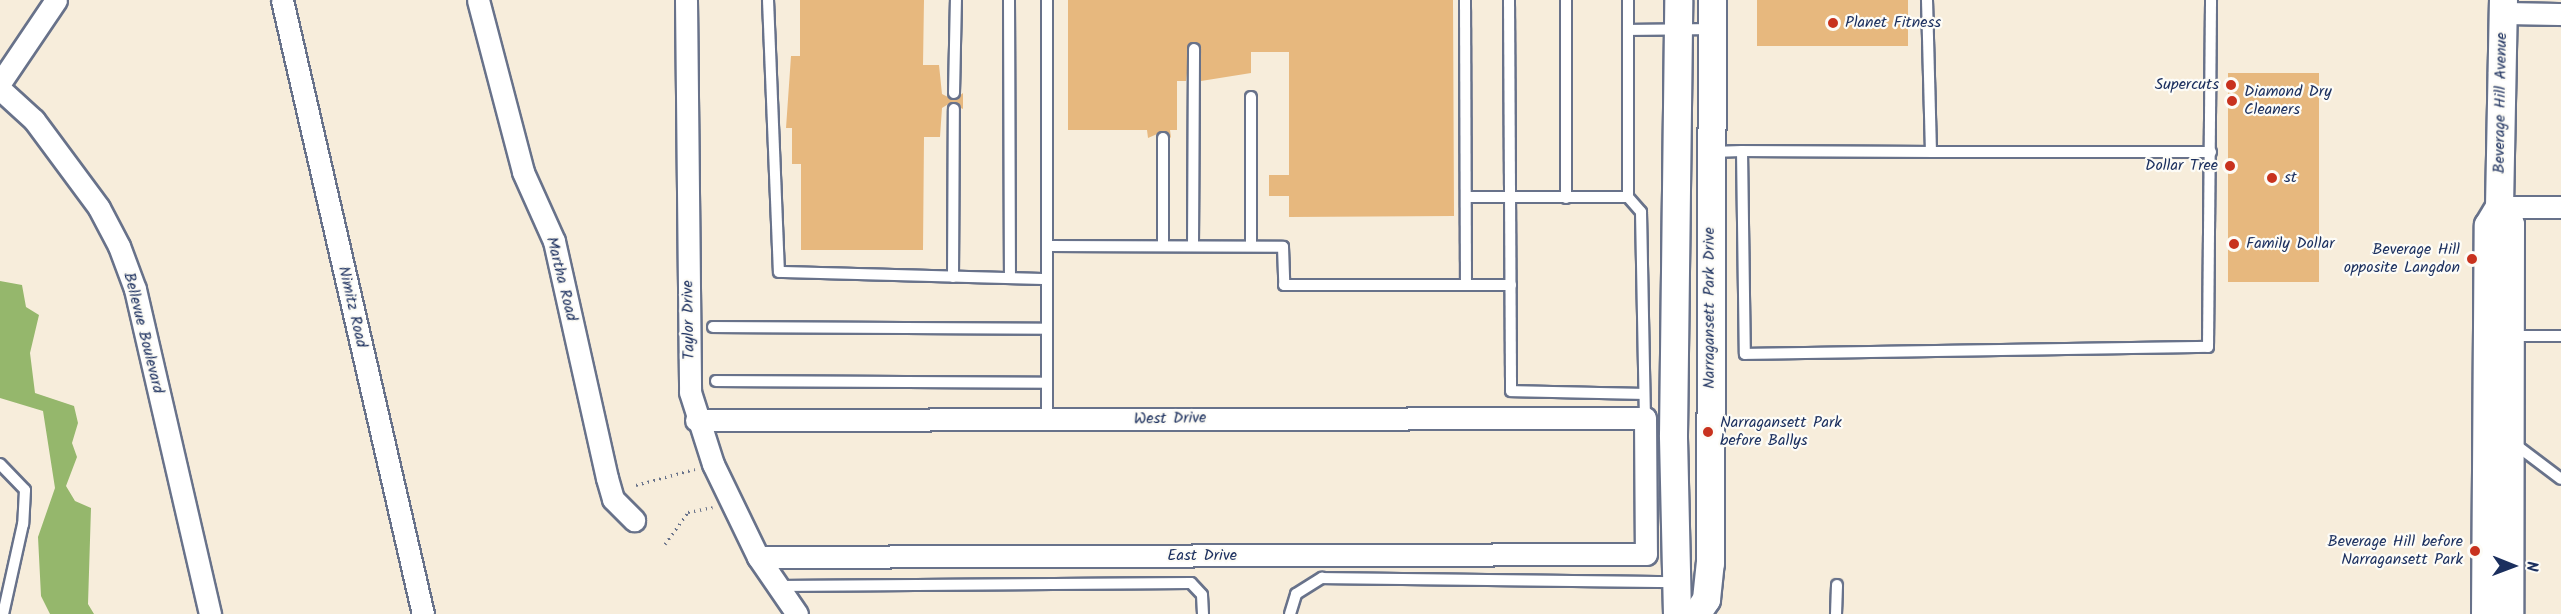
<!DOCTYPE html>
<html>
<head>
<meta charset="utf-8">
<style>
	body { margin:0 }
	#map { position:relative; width:2561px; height:614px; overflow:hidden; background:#f7eddb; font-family:Kalam,sans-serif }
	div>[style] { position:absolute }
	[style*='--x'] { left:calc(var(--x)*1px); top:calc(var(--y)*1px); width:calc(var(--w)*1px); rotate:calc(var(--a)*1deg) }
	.forest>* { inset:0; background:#95b76c }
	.building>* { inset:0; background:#e7b87e; transform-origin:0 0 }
	.path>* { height:3px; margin-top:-1.5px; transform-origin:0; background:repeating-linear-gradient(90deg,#68728a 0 1.5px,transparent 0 6px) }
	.roads { filter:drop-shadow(2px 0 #68728a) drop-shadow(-2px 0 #68728a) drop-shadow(0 2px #68728a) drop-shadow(0 -2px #68728a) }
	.service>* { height:10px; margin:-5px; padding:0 5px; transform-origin:5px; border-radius:5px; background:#fff }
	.minor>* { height:21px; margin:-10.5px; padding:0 10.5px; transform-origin:10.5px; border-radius:10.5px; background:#fff }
	.tertiary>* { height:27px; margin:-13.5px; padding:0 13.5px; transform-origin:13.5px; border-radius:13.5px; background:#fff }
	.dots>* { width:16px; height:16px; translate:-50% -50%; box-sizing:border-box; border:3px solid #fdfcf7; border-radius:50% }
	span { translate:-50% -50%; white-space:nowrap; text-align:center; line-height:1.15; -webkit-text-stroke:4.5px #fdfcf7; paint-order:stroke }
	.poi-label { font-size:16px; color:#1b2f5e }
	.left { translate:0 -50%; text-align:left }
	.right { translate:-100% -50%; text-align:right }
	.street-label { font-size:16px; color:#1b2f5e }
	.north { position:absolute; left:2483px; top:536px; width:60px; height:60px; -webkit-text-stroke:4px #fdfcf7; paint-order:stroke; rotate:91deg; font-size:16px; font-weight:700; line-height:24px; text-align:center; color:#1b2f5e }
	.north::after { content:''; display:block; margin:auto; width:21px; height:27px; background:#1b2f5e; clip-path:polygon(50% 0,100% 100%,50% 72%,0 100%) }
</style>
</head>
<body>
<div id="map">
	<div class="forest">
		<i style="clip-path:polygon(0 281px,22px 285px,26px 307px,39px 315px,30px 353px,35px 393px,74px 406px,78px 423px,72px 443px,77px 457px,66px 486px,75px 501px,91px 508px,88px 604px,94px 614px,50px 614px,41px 596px,38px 537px,55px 488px,43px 411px,0 398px)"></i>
	</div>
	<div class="building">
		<i style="clip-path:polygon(800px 0,924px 0,923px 65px,939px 65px,942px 94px,954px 100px,963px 93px,963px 109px,950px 103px,942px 108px,940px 137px,924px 137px,923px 250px,801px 250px,801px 164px,792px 164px,792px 128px,786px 128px,791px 56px,800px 56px)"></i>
		<i style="clip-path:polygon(1068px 0,1453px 0,1454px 216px,1289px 217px,1289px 196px,1269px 196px,1269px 175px,1289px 175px,1289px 52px,1251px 52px,1251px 73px,1201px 81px,1201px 46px,1191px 42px,1186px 81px,1177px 81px,1177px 130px,1170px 130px,1171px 138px,1164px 131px,1148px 138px,1147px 130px,1068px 130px)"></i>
		<i style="left:1757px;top:0;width:151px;height:46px"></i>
		<i style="left:2228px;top:73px;width:91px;height:209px"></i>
	</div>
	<div class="path">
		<i style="--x:636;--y:485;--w:61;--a:-15.2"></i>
		<i style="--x:665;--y:544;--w:39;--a:-54"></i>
		<i style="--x:688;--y:512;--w:25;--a:-11"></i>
	</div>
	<div class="roads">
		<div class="service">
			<i style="--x:768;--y:0;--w:272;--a:87.7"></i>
			<i style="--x:779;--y:272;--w:268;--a:1.5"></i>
			<i style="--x:1009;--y:0;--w:278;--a:89.8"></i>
			<i style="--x:1465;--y:0;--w:285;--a:89.8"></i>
			<i style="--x:1509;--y:0;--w:391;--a:89.7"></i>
			<i style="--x:1511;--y:391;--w:130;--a:1.3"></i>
			<i style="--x:1566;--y:0;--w:198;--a:90"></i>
			<i style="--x:1628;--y:0;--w:197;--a:90"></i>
			<i style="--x:1628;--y:197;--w:20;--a:49"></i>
			<i style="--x:1641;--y:212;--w:206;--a:88.9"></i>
			<i style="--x:1927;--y:0;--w:152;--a:88.5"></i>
			<i style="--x:1931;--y:152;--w:189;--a:-179.7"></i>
			<i style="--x:1742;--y:151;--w:203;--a:89.2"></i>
			<i style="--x:1745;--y:354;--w:463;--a:-0.9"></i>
			<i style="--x:2208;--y:347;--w:347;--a:-89.5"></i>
			<i style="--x:1628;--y:30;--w:84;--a:-0.7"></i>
			<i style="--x:954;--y:93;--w:93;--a:-88.8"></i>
			<i style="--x:1163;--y:138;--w:108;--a:90"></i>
			<i style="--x:1712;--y:152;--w:30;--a:-2"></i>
			<i style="--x:1931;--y:152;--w:280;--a:0"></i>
			<i style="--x:1466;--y:197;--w:162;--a:0"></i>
			<i style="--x:1047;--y:246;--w:246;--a:-90"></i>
			<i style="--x:1193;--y:246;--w:197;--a:-89.7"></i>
			<i style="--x:1251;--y:246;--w:149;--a:-90"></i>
			<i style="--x:953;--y:277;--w:168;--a:-89.7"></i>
			<i style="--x:713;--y:327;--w:334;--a:0.3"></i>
			<i style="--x:2510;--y:336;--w:51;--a:0"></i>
			<i style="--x:716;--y:381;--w:331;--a:0.3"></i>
			<i style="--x:1047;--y:420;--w:174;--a:-90"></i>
			<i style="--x:1047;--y:246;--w:236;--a:0.2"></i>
			<i style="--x:1283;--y:247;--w:38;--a:88"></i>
			<i style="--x:1284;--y:285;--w:227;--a:0"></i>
			<i style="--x:2512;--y:442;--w:61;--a:37.1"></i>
			<i style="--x:0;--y:464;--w:36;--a:46"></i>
			<i style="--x:25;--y:490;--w:34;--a:93"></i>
			<i style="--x:23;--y:524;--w:92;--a:102.5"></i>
			<i style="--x:778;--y:586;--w:413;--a:-0.4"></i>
			<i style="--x:1191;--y:583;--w:16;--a:47"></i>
			<i style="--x:1202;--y:595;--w:19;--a:87"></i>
			<i style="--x:1290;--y:614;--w:21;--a:-73"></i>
			<i style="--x:1296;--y:594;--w:31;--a:-32"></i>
			<i style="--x:1322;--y:578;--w:352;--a:0.7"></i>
			<i style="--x:1836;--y:614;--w:29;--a:-88"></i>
		</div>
		<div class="minor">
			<i style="--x:282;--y:0;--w:630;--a:77.07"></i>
			<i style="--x:478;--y:0;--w:178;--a:75.3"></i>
			<i style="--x:523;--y:172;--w:76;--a:65.8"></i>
			<i style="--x:554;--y:241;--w:243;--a:77.4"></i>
			<i style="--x:607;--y:478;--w:22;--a:74"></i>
			<i style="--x:613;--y:499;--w:30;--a:45"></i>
			<i style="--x:686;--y:0;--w:392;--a:89.4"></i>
			<i style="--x:690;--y:392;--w:76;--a:72.3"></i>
			<i style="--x:713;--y:464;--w:103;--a:64.2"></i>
			<i style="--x:758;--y:557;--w:69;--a:55.6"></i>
			<i style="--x:2503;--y:13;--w:58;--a:1"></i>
			<i style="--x:0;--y:83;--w:100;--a:-56"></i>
			<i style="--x:0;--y:89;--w:46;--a:42.4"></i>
			<i style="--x:34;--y:120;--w:109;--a:53.5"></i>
			<i style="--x:99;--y:208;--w:43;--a:62.2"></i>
			<i style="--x:119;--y:246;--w:46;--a:69.6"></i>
			<i style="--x:135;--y:289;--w:334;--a:77"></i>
			<i style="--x:2499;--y:207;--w:62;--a:0"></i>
			<i style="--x:696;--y:420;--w:949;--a:-0.12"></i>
			<i style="--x:1645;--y:418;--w:136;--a:89.6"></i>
			<i style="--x:1646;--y:554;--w:888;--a:179.81"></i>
		</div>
		<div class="tertiary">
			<i style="--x:2499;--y:207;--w:20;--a:57"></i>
			<i style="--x:2510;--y:224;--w:390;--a:90.1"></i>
			<i style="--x:1677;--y:614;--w:179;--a:-91.3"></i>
			<i style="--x:1673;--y:435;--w:435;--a:-89.3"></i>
			<i style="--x:1696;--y:614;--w:18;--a:-56"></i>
			<i style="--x:1706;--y:599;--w:36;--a:-84"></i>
			<i style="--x:1710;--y:563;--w:563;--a:-89.8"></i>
			<i style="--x:2485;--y:614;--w:389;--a:-89.6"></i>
			<i style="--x:2488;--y:225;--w:21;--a:-59"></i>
			<i style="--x:2499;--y:207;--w:207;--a:-88.9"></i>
		</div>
	</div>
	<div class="dots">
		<i style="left:1833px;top:23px;background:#c8321e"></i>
		<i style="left:2231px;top:85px;background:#c8321e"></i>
		<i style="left:2232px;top:101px;background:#c8321e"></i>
		<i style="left:2230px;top:166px;background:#c8321e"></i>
		<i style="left:2272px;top:178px;background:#c8321e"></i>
		<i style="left:2234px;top:244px;background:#c8321e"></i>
		<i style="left:2472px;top:259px;background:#c8321e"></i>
		<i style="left:1708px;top:432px;background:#c8321e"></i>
		<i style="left:2475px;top:551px;background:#c8321e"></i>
	</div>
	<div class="poi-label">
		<span class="left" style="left:1845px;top:23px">Planet Fitness</span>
		<span class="right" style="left:2219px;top:85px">Supercuts</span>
		<span class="left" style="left:2244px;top:101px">Diamond Dry<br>Cleaners</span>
		<span class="right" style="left:2218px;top:166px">Dollar Tree</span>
		<span class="left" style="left:2284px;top:178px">st</span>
		<span class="left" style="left:2246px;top:244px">Family Dollar</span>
		<span class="right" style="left:2460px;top:259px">Beverage Hill<br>opposite Langdon</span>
		<span class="left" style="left:1720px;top:432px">Narragansett Park<br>before Ballys</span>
		<span class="right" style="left:2463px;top:551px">Beverage Hill before<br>Narragansett Park</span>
	</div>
	<div class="street-label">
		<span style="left:2501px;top:103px;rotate:-89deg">Beverage Hill Avenue</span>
		<span style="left:561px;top:279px;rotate:76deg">Martha Road</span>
		<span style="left:352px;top:307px;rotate:77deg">Nimitz Road</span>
		<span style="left:1710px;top:308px;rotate:-90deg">Narragansett Park Drive</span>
		<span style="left:689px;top:320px;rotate:-91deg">Taylor Drive</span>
		<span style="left:143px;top:333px;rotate:76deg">Bellevue Boulevard</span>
		<span style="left:1170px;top:419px;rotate:-1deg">West Drive</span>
		<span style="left:1202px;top:556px">East Drive</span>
	</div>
	<div class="north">N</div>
</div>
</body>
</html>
